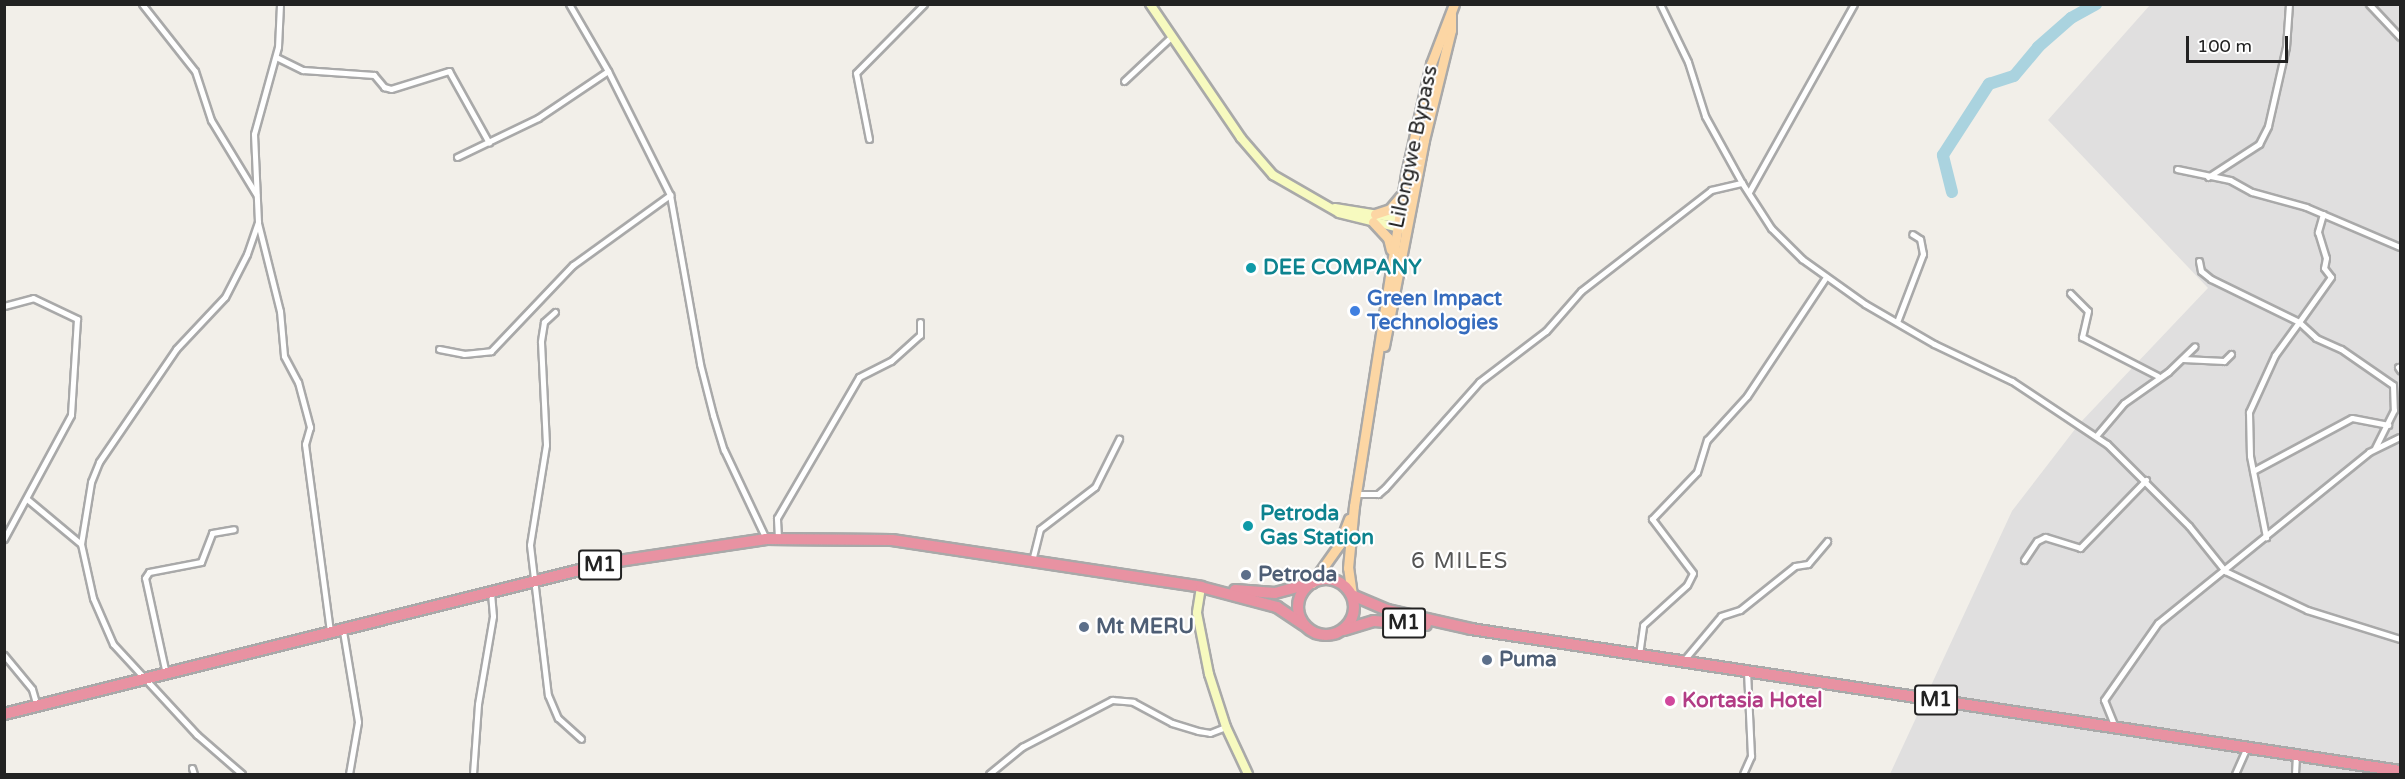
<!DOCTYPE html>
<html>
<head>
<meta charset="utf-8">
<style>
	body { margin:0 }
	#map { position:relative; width:2405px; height:779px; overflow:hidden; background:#f2efe9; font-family:"Varela Round",sans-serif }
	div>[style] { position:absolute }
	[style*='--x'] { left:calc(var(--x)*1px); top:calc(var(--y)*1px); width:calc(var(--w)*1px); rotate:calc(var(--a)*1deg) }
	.residential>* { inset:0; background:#e0dfdf }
	.river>* { height:12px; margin:-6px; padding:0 6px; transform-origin:6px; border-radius:6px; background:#aad3df }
	.roads { filter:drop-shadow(2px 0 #a9a9a9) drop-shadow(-2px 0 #a9a9a9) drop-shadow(0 2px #a9a9a9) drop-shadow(0 -2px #a9a9a9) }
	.street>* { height:5px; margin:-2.5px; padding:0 2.5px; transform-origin:2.5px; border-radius:2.5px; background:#fff }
	.secondary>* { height:8px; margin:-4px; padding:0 4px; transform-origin:4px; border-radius:4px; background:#f7fabf }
	.primary>* { height:9px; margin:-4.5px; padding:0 4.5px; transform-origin:4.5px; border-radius:4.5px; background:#fcd6a4 }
	.highway>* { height:10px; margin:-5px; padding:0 5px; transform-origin:5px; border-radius:5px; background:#e892a2 }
	.highway>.ring { margin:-5px; padding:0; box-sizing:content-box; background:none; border:10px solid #e892a2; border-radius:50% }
	.dots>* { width:16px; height:16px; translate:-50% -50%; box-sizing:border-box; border:3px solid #fff; border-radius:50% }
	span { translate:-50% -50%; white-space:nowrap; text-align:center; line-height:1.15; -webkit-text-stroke:4.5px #fff; paint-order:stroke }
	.shield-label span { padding:2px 4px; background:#fff; border:2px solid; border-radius:4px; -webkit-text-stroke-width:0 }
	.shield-label { font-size:20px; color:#222; font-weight:700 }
	.street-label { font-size:21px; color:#222 }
	.culture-label { font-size:21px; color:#0d838f; font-weight:700 }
	.left { translate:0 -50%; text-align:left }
	.shop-label { font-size:21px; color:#366cbe; font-weight:700 }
	.service-label { font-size:21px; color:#4e5e75; font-weight:700 }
	.hotel-label { font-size:21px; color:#b23c85; font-weight:700 }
	.neighbourhood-label { font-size:22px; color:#555; letter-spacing:1.5px }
	.frame { position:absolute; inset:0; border:6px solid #222; pointer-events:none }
	.scale { position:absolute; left:2186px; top:36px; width:102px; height:27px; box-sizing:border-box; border:3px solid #222; border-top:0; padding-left:8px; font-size:18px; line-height:21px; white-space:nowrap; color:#222; -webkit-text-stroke:4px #fff; paint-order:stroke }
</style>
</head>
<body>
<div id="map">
	<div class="residential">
		<i style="clip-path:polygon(2150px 5px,2400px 5px,2400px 774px,1890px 774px,2012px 511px,2079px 424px,2208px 288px,2048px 120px)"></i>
	</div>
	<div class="river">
		<i style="--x:1952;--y:192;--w:38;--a:-104"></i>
		<i style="--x:1943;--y:155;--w:85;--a:-57.1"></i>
		<i style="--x:1989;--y:84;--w:26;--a:-18"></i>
		<i style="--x:2014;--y:76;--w:38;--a:-50"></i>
		<i style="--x:2038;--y:47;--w:44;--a:-41.3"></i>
		<i style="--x:2071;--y:18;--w:29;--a:-29"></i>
	</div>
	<div class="roads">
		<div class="street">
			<i style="--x:142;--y:4;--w:85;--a:51.7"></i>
			<i style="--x:195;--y:71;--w:52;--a:71.9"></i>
			<i style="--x:211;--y:120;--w:87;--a:58.7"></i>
			<i style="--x:569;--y:4;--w:78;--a:59.8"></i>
			<i style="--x:608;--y:71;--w:139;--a:63.4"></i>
			<i style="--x:670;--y:195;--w:172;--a:79.9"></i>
			<i style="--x:700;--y:364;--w:53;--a:75.7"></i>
			<i style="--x:713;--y:415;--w:37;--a:73"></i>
			<i style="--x:724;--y:450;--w:98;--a:64.7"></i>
			<i style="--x:1660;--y:4;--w:64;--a:64.2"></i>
			<i style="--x:1688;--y:62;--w:57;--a:72.5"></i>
			<i style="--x:1705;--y:116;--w:77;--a:61.1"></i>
			<i style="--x:1742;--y:183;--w:54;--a:57.2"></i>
			<i style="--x:1771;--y:228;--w:44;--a:45"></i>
			<i style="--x:1802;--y:259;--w:77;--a:35.5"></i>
			<i style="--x:1865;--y:304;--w:80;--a:30.1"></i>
			<i style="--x:1934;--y:344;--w:86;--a:25.4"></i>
			<i style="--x:2012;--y:381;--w:114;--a:33.6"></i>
			<i style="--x:2107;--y:444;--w:116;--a:45"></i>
			<i style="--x:2189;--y:526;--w:58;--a:51.3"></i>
			<i style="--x:2225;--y:571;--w:91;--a:25.4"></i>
			<i style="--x:2307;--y:610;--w:97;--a:17.3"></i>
			<i style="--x:2369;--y:4;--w:45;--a:46.8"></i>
			<i style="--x:276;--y:57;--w:30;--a:26"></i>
			<i style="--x:303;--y:70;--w:71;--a:4"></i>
			<i style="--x:374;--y:75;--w:16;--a:50"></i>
			<i style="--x:384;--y:87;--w:7;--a:16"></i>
			<i style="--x:391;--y:89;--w:61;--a:-17.2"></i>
			<i style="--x:449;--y:71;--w:82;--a:60.9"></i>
			<i style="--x:1124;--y:81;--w:66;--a:-43.2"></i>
			<i style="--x:869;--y:139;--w:67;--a:-101.1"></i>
			<i style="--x:856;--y:73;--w:97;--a:-45.4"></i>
			<i style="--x:457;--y:157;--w:90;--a:-25.7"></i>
			<i style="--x:538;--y:118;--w:84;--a:-33.9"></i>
			<i style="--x:2177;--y:169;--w:54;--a:11.7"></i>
			<i style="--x:2230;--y:180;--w:25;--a:29"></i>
			<i style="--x:2252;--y:192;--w:56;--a:15.5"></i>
			<i style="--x:2306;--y:207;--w:102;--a:23.1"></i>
			<i style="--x:2208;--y:177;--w:61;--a:-32.9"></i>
			<i style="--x:2259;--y:144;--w:20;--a:-63"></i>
			<i style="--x:2268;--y:126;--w:81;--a:-77.2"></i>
			<i style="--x:2286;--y:47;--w:43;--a:-86"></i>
			<i style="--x:1749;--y:192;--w:215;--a:-60.8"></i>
			<i style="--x:2323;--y:214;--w:19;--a:106"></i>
			<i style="--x:2318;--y:232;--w:27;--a:73"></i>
			<i style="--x:2326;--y:258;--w:10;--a:101"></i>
			<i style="--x:2324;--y:268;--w:11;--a:52"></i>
			<i style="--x:2331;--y:277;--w:55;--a:125.4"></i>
			<i style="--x:2299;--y:322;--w:23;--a:43"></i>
			<i style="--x:2316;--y:338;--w:27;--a:24"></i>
			<i style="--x:2341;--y:349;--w:63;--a:34.7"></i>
			<i style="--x:2393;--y:385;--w:25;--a:88"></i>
			<i style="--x:2394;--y:410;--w:42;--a:116.6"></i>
			<i style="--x:258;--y:223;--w:91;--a:76"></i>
			<i style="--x:280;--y:311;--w:45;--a:84.9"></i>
			<i style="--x:284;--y:356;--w:30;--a:62"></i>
			<i style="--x:298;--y:382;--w:47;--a:75.1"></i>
			<i style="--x:310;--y:427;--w:18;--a:106"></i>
			<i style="--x:305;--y:444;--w:190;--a:82.4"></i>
			<i style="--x:2199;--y:261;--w:10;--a:79"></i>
			<i style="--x:2201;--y:271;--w:13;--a:39"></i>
			<i style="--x:2211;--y:279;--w:98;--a:26"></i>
			<i style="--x:2299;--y:322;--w:41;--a:126"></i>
			<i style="--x:2275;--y:355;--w:63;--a:114.5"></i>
			<i style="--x:2249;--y:412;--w:44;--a:88.7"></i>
			<i style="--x:2250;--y:456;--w:83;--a:78.8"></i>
			<i style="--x:2070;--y:293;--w:25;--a:45"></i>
			<i style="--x:2088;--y:311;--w:27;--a:103"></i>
			<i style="--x:2082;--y:337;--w:85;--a:27.2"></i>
			<i style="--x:4;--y:306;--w:30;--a:-15"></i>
			<i style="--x:33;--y:298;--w:49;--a:25.5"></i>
			<i style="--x:77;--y:319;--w:96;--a:93.6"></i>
			<i style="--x:71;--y:415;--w:141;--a:118.4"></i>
			<i style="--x:555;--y:312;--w:15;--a:138"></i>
			<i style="--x:544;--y:322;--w:20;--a:99"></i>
			<i style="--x:541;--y:342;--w:103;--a:87.2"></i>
			<i style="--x:546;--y:445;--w:101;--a:99.1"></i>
			<i style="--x:530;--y:545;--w:151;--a:83.2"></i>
			<i style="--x:548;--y:695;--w:25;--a:67"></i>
			<i style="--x:558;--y:718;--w:31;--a:42"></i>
			<i style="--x:1897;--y:322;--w:73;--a:-69.1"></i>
			<i style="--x:1923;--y:254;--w:15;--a:-101"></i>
			<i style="--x:1920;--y:239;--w:9;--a:-148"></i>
			<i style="--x:439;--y:349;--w:25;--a:11"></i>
			<i style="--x:464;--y:354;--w:27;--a:-6"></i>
			<i style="--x:491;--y:351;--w:119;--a:-46.4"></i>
			<i style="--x:573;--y:265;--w:120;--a:-35.8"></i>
			<i style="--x:2183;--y:359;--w:41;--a:2.8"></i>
			<i style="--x:2224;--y:361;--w:10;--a:-45"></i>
			<i style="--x:2398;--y:367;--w:4;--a:56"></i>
			<i style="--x:2096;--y:436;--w:43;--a:-49.7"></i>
			<i style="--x:2124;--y:403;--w:54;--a:-35.2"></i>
			<i style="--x:2168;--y:372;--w:37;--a:-44"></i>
			<i style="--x:2253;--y:471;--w:112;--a:-28.2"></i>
			<i style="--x:2352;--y:418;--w:37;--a:11"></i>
			<i style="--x:1356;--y:494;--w:22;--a:0"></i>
			<i style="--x:1378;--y:494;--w:9;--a:-41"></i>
			<i style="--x:1385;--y:488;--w:142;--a:-48.4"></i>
			<i style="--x:1479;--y:382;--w:84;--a:-37.3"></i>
			<i style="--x:1546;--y:331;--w:53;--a:-48.8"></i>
			<i style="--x:1581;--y:291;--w:165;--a:-37.8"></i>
			<i style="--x:1711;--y:190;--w:32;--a:-13"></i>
			<i style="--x:27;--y:499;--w:70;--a:39.8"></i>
			<i style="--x:778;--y:538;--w:20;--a:-93"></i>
			<i style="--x:777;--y:518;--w:163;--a:-59.8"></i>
			<i style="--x:859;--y:377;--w:36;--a:-27"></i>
			<i style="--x:891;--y:361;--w:39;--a:-42"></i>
			<i style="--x:920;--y:335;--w:13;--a:-90"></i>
			<i style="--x:2024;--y:560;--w:23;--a:-56"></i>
			<i style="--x:2037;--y:541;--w:9;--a:-27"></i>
			<i style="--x:2045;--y:537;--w:37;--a:17"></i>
			<i style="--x:2080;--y:548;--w:95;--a:-45.9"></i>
			<i style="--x:1032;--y:561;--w:33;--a:-76"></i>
			<i style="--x:1040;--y:529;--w:69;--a:-37.4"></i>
			<i style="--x:1095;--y:487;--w:54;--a:-63.4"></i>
			<i style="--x:343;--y:631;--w:92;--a:80.6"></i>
			<i style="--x:358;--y:722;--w:53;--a:99.8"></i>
			<i style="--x:4;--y:655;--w:44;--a:50.5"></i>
			<i style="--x:32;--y:689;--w:18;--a:74"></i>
			<i style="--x:1639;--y:655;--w:30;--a:-82"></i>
			<i style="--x:1643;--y:625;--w:59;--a:-42.3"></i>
			<i style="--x:1687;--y:585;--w:13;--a:-63"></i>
			<i style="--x:1693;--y:573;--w:68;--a:-127.2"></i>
			<i style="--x:1652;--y:519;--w:65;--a:-46.2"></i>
			<i style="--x:1697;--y:472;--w:34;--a:-73"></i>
			<i style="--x:1707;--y:440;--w:59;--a:-47.7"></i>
			<i style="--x:1747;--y:396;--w:143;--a:-56.4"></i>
			<i style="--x:1684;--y:660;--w:57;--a:-49.9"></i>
			<i style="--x:1721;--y:616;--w:20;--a:-18"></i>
			<i style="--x:1740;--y:610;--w:70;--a:-38.7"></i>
			<i style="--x:1795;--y:566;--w:13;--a:-9"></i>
			<i style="--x:1808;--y:564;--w:30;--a:-50"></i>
			<i style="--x:166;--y:674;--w:98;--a:-102.3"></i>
			<i style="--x:145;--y:578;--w:7;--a:-56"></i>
			<i style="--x:149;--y:572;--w:53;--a:-10.9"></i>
			<i style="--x:201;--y:562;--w:31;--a:-69"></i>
			<i style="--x:212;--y:533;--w:22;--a:-10"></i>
			<i style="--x:2115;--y:727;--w:29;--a:-112"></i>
			<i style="--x:2104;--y:700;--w:94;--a:-55"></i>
			<i style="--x:2158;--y:623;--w:272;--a:-39"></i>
			<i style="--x:2369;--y:452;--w:34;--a:-26"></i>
			<i style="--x:192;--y:768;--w:6;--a:72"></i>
			<i style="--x:242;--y:774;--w:60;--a:-139.1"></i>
			<i style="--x:197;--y:735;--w:124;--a:-132.7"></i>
			<i style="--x:113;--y:644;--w:50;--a:-113.5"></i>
			<i style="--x:93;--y:598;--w:55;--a:-102.5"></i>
			<i style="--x:81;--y:544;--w:63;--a:-80.8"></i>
			<i style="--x:91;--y:482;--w:22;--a:-68"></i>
			<i style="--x:99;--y:462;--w:137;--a:-55.7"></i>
			<i style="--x:176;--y:349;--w:71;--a:-46.7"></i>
			<i style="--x:225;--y:297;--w:48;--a:-62.9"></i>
			<i style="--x:247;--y:254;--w:34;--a:-71"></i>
			<i style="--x:258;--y:222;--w:88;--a:-92.6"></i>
			<i style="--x:254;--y:134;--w:90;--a:-74.6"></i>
			<i style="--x:278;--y:47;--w:43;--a:-87.3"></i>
			<i style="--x:473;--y:774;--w:70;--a:-85.9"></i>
			<i style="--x:478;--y:704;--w:89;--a:-80.3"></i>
			<i style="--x:493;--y:616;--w:22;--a:-95"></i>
			<i style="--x:989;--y:774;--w:43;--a:-39.3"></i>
			<i style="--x:1022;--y:747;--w:102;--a:-27.6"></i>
			<i style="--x:1112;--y:700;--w:21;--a:5"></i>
			<i style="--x:1133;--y:702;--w:44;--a:28.3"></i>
			<i style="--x:1172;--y:723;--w:27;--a:17"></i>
			<i style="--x:1198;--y:731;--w:12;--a:9"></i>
			<i style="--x:1210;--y:733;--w:17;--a:-21"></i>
			<i style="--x:1743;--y:774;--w:20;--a:-66"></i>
			<i style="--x:1751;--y:756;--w:84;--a:-92.7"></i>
			<i style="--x:2235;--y:774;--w:30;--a:-66"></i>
			<i style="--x:2295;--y:774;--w:19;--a:-87"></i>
		</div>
		<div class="secondary">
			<i style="--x:1150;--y:4;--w:162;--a:55.8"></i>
			<i style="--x:1241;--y:138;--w:49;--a:49.1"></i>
			<i style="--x:1273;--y:175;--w:76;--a:29.9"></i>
			<i style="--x:1339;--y:213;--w:66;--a:14"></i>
			<i style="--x:1335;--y:208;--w:69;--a:9.2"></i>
			<i style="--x:1201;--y:587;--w:26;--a:99"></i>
			<i style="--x:1197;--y:613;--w:62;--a:78.9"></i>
			<i style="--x:1209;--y:674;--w:56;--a:72.2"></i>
			<i style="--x:1226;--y:727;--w:52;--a:64.9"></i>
		</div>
		<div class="primary">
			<i style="--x:1375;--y:214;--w:16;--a:-18"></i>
			<i style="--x:1390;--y:209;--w:17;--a:-50"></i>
			<i style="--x:1373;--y:222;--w:22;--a:47"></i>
			<i style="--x:1388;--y:238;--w:12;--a:76"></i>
			<i style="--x:1384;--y:346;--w:210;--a:-79"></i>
			<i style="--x:1424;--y:140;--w:113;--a:-76.2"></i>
			<i style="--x:1451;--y:30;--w:16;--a:-90"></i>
			<i style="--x:1312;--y:583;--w:47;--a:-54.6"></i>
			<i style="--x:1339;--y:545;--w:28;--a:-69"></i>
			<i style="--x:1352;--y:595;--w:27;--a:-98"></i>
			<i style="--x:1348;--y:568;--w:62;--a:-84.5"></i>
			<i style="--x:1354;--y:506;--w:336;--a:-81.1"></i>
			<i style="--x:1406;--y:174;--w:113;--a:-77.2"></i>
			<i style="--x:1431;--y:64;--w:64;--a:-69"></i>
		</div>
		<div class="highway">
			<i class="ring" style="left:1298px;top:579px;width:46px;height:46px"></i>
			<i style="--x:1235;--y:590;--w:40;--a:4.3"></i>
			<i style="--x:1275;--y:593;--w:34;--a:-15"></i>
			<i style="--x:1352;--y:595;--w:38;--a:23"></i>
			<i style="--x:1387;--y:610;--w:86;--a:12.7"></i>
			<i style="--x:1471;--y:629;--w:940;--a:8.69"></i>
			<i style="--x:1344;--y:630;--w:31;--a:-17"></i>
			<i style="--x:1374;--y:621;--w:52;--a:4.4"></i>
			<i style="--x:4;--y:714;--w:627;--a:-14.04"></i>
			<i style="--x:612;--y:562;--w:156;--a:-8.5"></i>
			<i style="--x:766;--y:539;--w:126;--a:0.5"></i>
			<i style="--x:892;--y:540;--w:313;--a:8.6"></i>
			<i style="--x:1201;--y:587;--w:79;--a:14.7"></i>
			<i style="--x:1277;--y:607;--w:32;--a:34"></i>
		</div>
	</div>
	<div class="dots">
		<i style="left:1251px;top:268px;background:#0f9aa8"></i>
		<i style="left:1355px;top:311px;background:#3f7fe0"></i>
		<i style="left:1248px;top:526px;background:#0f9aa8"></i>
		<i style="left:1246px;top:575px;background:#5c6f8a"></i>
		<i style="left:1084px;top:627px;background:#5c6f8a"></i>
		<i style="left:1487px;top:660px;background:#5c6f8a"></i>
		<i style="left:1670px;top:701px;background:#d1479c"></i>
	</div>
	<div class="shield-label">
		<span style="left:600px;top:565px">M1</span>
		<span style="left:1404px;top:623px">M1</span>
		<span style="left:1936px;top:700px">M1</span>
	</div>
	<div class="street-label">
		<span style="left:1414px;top:147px;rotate:-78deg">Lilongwe Bypass</span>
	</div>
	<div class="culture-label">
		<span class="left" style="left:1263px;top:268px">DEE COMPANY</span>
		<span class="left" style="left:1260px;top:526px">Petroda<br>Gas Station</span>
	</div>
	<div class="shop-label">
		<span class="left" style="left:1367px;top:311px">Green Impact<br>Technologies</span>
	</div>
	<div class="service-label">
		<span class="left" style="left:1258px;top:575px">Petroda</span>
		<span class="left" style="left:1096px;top:627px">Mt MERU</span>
		<span class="left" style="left:1499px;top:660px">Puma</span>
	</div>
	<div class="hotel-label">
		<span class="left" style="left:1682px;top:701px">Kortasia Hotel</span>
	</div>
	<div class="neighbourhood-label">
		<span style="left:1460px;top:562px">6 MILES</span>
	</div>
	<div class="frame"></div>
	<div class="scale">100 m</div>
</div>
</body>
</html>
